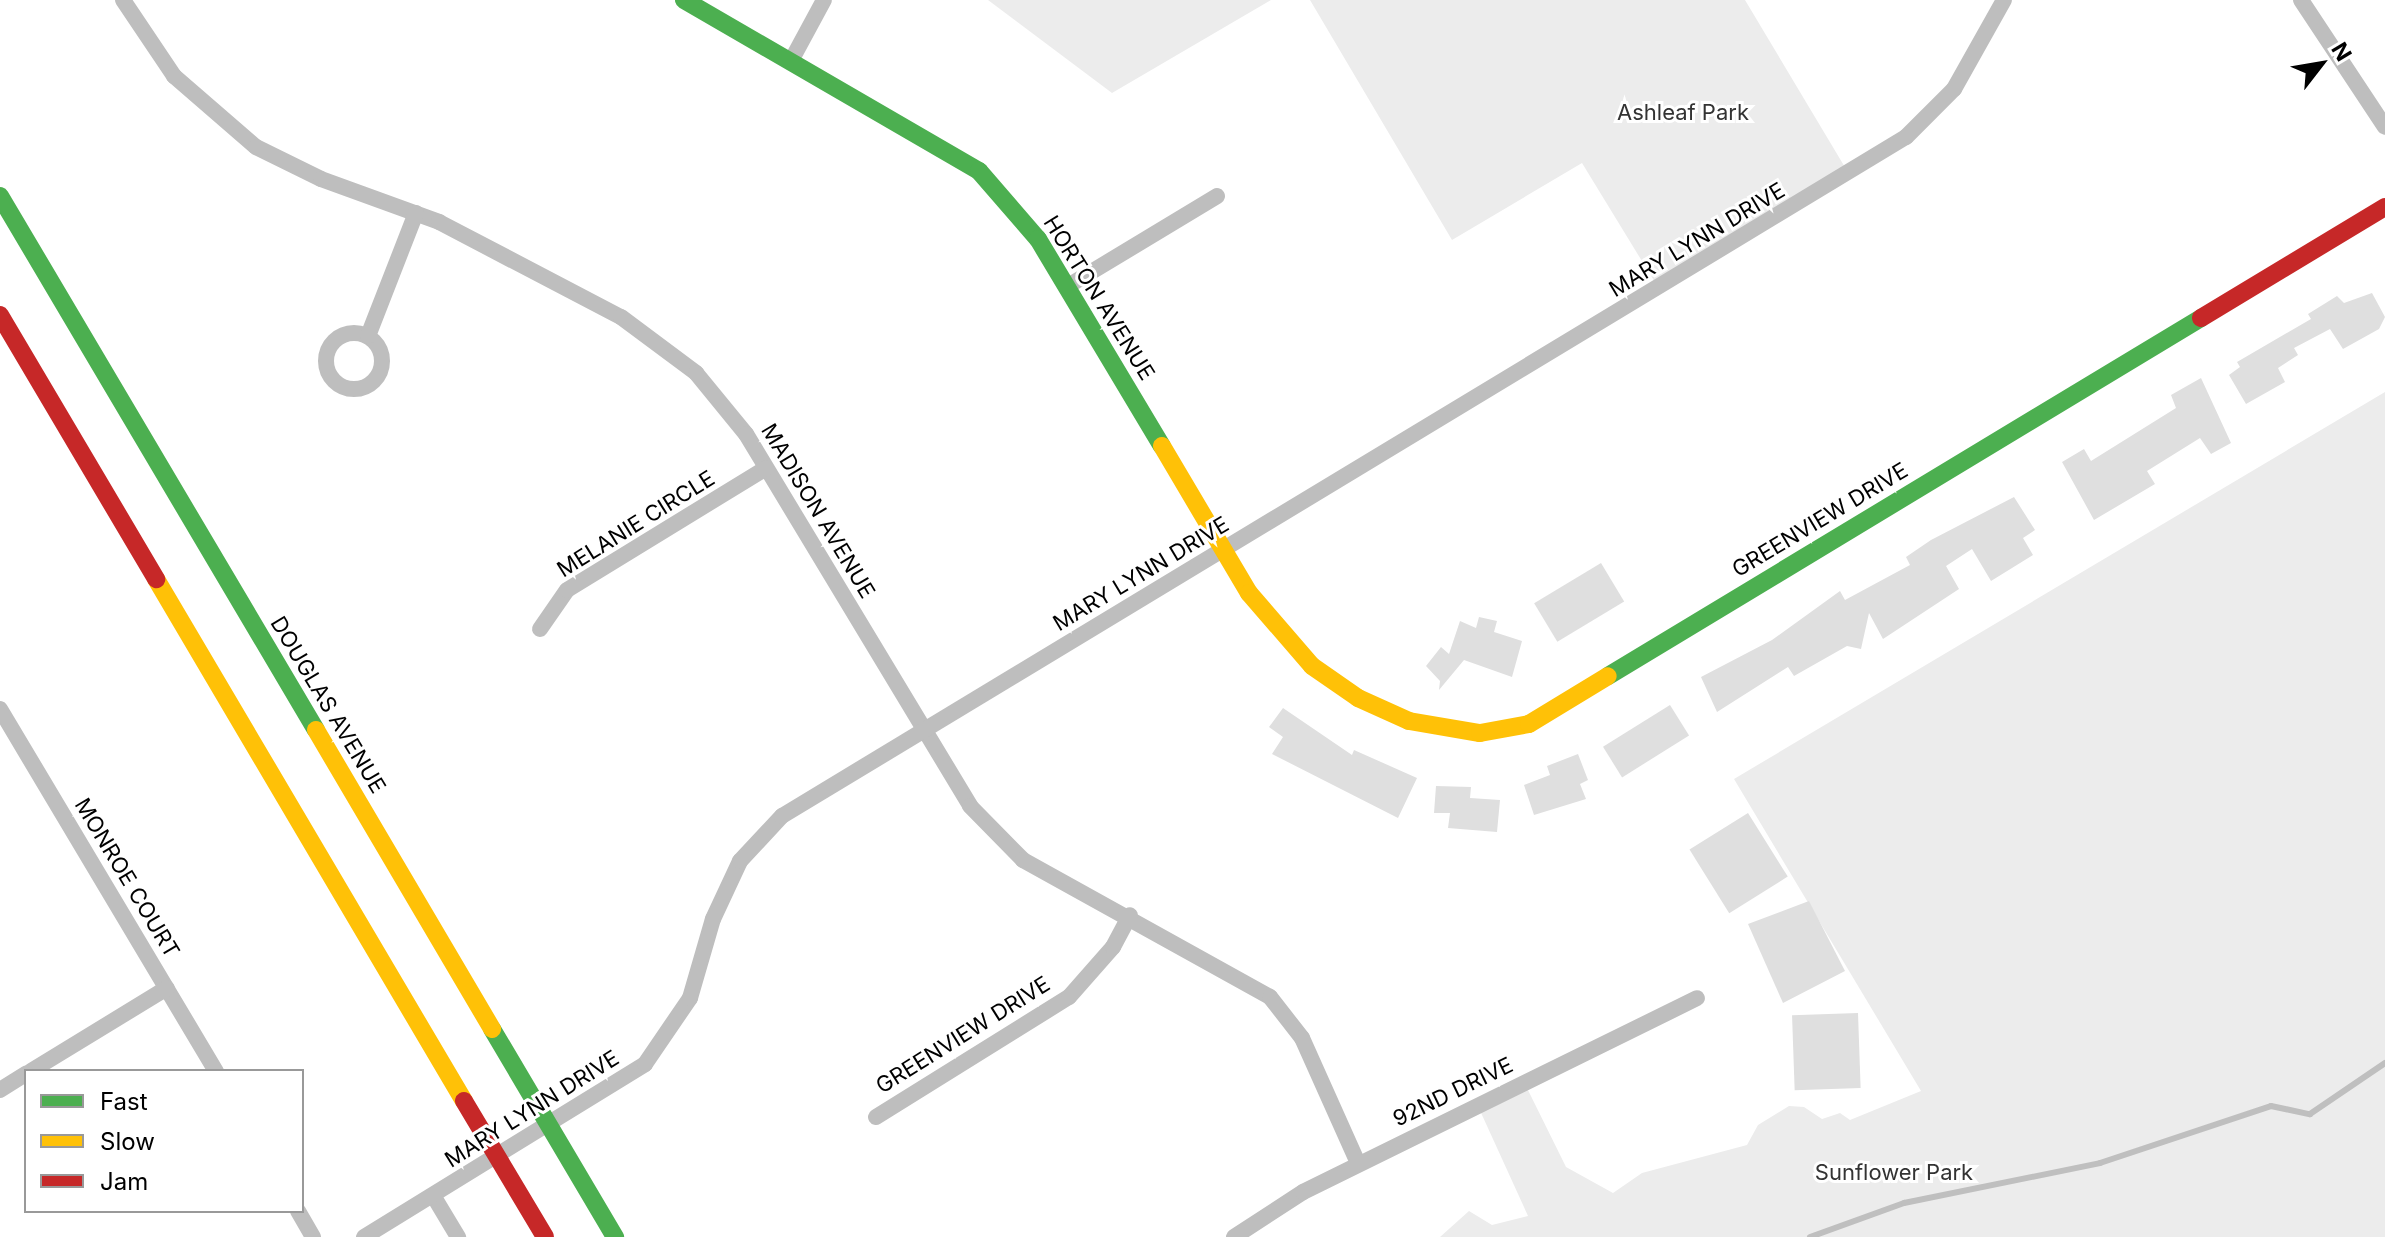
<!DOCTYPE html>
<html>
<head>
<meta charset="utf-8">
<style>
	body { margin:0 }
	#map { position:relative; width:2385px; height:1237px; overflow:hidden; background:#fff; font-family:Inter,sans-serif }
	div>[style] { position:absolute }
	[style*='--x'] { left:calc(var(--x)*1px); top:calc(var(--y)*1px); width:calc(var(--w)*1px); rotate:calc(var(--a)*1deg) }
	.green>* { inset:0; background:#ececec }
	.stream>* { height:6px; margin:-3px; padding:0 3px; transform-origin:3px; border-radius:3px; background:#bfbfbf }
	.building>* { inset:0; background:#dfdfdf; transform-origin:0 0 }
	.street>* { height:16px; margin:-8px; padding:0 8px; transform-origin:8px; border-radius:8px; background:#bebebe }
	.street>.ring { margin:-8px; padding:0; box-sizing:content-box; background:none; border:16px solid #bebebe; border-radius:50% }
	.fast>* { height:18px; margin:-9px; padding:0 9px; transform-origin:9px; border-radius:9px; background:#4caf50 }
	.slow>* { height:18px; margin:-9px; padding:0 9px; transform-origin:9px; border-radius:9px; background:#ffc107 }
	.jam>* { height:18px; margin:-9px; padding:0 9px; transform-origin:9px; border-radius:9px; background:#c62828 }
	span { translate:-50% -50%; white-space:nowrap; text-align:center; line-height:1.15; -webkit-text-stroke:6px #fff; paint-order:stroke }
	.park-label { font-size:22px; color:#333 }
	.street-label { font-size:22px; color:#000 }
	.legend { position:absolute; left:24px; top:1069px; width:280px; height:144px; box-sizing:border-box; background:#fff; border:2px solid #999; margin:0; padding:10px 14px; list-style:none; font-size:24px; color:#000 }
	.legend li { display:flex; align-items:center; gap:16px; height:40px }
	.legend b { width:40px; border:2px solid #999 }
	.north { position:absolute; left:2281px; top:24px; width:80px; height:80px; -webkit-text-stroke:6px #fff; paint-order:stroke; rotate:59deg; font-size:22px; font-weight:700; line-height:32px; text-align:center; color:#000 }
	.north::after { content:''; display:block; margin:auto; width:28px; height:36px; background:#000; clip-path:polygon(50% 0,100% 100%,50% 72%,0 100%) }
</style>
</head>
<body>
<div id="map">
	<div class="green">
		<i style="clip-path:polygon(988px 0,1271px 0,1112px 93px)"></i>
		<i style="clip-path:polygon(1310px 0,1745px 0,1849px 174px,1659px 289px,1582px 163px,1452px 240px)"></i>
		<i style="clip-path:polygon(2385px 392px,2385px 1237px,1440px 1237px,1469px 1211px,1492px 1225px,1528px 1216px,1477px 1104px,1524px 1082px,1566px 1167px,1613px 1193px,1642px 1173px,1747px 1145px,1758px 1125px,1789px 1106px,1804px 1107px,1822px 1119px,1840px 1113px,1850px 1120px,1921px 1091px,1734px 779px)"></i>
	</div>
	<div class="stream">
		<i style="--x:1810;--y:1237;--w:100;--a:-19.9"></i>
		<i style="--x:1904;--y:1203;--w:200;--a:-11.5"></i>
		<i style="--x:2100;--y:1163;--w:180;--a:-18.4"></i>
		<i style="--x:2271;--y:1106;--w:40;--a:12"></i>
		<i style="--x:2310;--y:1114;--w:91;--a:-34.2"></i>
	</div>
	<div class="building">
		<i style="clip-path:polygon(2372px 293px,2385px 317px,2379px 329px,2343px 349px,2330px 329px,2294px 348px,2298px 355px,2278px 368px,2285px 382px,2246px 404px,2229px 375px,2240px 367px,2237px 362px,2311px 319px,2308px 314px,2337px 296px,2344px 303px)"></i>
		<i style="clip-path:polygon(2201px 378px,2231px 443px,2211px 454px,2200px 438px,2147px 471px,2155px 484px,2094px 520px,2062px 462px,2084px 449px,2091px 461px,2176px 408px,2171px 395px)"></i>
		<i style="clip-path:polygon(2014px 497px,2035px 530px,2023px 538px,2033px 555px,1991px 581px,1972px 549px,1946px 566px,1959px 589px,1883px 639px,1869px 613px,1861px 649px,1847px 646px,1794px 676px,1788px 667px,1717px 712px,1701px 677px,1772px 640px,1840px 591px,1845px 600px,1910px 565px,1906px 557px,1931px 540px)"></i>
		<i style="left:1601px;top:563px;width:45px;height:78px;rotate:59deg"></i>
		<i style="clip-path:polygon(1479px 617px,1497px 621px,1494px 632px,1522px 641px,1512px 677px,1464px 660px,1439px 690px,1440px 681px,1426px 666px,1441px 647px,1449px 654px,1460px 621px,1476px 628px)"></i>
		<i style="left:1670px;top:705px;width:36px;height:79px;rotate:58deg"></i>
		<i style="clip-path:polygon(1283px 708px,1352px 755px,1354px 750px,1417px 778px,1398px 818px,1272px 754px,1283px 737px,1269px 727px)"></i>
		<i style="clip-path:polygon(1578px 754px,1588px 780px,1580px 784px,1586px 799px,1534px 815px,1524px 785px,1550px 775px,1547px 766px)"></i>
		<i style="clip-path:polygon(1436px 786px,1471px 787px,1470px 798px,1500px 800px,1497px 832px,1448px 828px,1450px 813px,1434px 813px)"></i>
		<i style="left:1748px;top:813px;width:75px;height:69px;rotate:58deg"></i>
		<i style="clip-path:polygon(1809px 901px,1845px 971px,1783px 1003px,1748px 924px)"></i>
		<i style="left:1858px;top:1013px;width:75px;height:66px;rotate:88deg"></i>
	</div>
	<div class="street">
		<i style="--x:123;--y:0;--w:92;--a:56.1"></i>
		<i style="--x:174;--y:76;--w:108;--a:40.9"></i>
		<i style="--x:256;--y:147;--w:72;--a:26.2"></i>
		<i style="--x:321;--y:179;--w:126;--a:20"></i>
		<i style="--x:439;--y:222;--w:205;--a:27.6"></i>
		<i style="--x:621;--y:317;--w:94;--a:36.7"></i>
		<i style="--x:696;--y:373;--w:79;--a:50.7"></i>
		<i style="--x:746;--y:434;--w:434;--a:58.9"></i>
		<i style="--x:970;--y:806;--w:76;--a:45.5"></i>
		<i style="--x:1023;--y:860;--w:282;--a:29"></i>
		<i style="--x:1270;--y:997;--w:52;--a:52"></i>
		<i style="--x:1302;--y:1038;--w:137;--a:65.9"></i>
		<i style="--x:2301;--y:0;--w:152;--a:56.5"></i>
		<i style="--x:791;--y:61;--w:69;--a:-61.6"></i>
		<i style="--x:1068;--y:286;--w:174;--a:-31.1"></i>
		<i class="ring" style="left:326px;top:333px;width:40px;height:40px"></i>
		<i style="--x:368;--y:336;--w:132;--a:-68.7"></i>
		<i style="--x:540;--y:629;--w:47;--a:-55.3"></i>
		<i style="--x:567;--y:590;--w:233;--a:-31.5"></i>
		<i style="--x:0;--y:709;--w:422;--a:59.2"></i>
		<i style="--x:31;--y:1071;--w:159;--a:-31.4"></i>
		<i style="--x:0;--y:1090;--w:31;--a:-32"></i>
		<i style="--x:876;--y:1117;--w:227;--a:-31.9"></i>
		<i style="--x:1069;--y:997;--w:67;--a:-48.7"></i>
		<i style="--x:1113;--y:947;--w:36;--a:-62"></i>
		<i style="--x:434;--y:1197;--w:47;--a:59"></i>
		<i style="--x:298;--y:1211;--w:30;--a:60"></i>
		<i style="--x:364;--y:1237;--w:330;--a:-31.6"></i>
		<i style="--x:645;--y:1064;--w:80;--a:-55.7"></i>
		<i style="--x:690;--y:998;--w:82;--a:-73.8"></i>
		<i style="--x:713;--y:919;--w:64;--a:-65"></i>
		<i style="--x:740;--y:861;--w:62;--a:-47"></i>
		<i style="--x:782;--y:816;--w:1313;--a:-31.14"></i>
		<i style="--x:1906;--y:137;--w:68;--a:-45"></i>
		<i style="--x:1954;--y:89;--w:102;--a:-60.7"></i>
		<i style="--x:1234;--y:1237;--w:82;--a:-33.1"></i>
		<i style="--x:1303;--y:1192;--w:439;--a:-26.2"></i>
	</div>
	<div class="fast">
		<i style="--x:684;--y:0;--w:341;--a:30.1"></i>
		<i style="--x:979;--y:171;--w:90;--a:49.1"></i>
		<i style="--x:1038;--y:239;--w:241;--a:59.1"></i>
		<i style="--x:0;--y:196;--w:620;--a:59.38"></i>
		<i style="--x:1608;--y:676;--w:693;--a:-31.12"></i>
		<i style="--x:492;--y:1029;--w:242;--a:59.4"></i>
	</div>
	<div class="slow">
		<i style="--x:1162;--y:446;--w:171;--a:59.4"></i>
		<i style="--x:1249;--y:593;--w:96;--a:49.2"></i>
		<i style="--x:1312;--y:666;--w:56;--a:34.8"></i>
		<i style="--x:1358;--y:698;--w:56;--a:24.3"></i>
		<i style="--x:1409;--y:721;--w:72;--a:9.6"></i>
		<i style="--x:1480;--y:733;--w:50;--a:-10.4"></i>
		<i style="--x:1529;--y:724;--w:92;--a:-31.3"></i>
		<i style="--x:156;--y:579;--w:606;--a:59.46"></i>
		<i style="--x:316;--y:730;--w:347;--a:59.5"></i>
	</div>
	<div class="jam">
		<i style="--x:0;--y:315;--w:307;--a:59.4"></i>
		<i style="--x:2201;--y:318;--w:215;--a:-31.1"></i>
		<i style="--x:464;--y:1101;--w:158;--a:59.2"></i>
	</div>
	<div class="park-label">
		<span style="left:1683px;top:113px">Ashleaf Park</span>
		<span style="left:1894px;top:1173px">Sunflower Park</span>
	</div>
	<div class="street-label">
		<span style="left:1697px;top:240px;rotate:-31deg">MARY LYNN DRIVE</span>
		<span style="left:1099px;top:298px;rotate:58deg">HORTON AVENUE</span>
		<span style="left:818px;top:511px;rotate:59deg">MADISON AVENUE</span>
		<span style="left:1820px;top:520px;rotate:-31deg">GREENVIEW DRIVE</span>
		<span style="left:636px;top:524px;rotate:-32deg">MELANIE CIRCLE</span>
		<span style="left:1141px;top:574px;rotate:-31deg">MARY LYNN DRIVE</span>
		<span style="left:328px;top:705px;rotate:59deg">DOUGLAS AVENUE</span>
		<span style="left:127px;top:878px;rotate:59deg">MONROE COURT</span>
		<span style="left:963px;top:1035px;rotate:-32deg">GREENVIEW DRIVE</span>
		<span style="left:1453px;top:1092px;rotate:-26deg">92ND DRIVE</span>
		<span style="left:532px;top:1109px;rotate:-32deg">MARY LYNN DRIVE</span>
	</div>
	<ul class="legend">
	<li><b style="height:10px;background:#4caf50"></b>Fast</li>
	<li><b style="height:10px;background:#ffc107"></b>Slow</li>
	<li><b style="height:10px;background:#c62828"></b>Jam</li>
	</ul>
	<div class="north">N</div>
</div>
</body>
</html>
